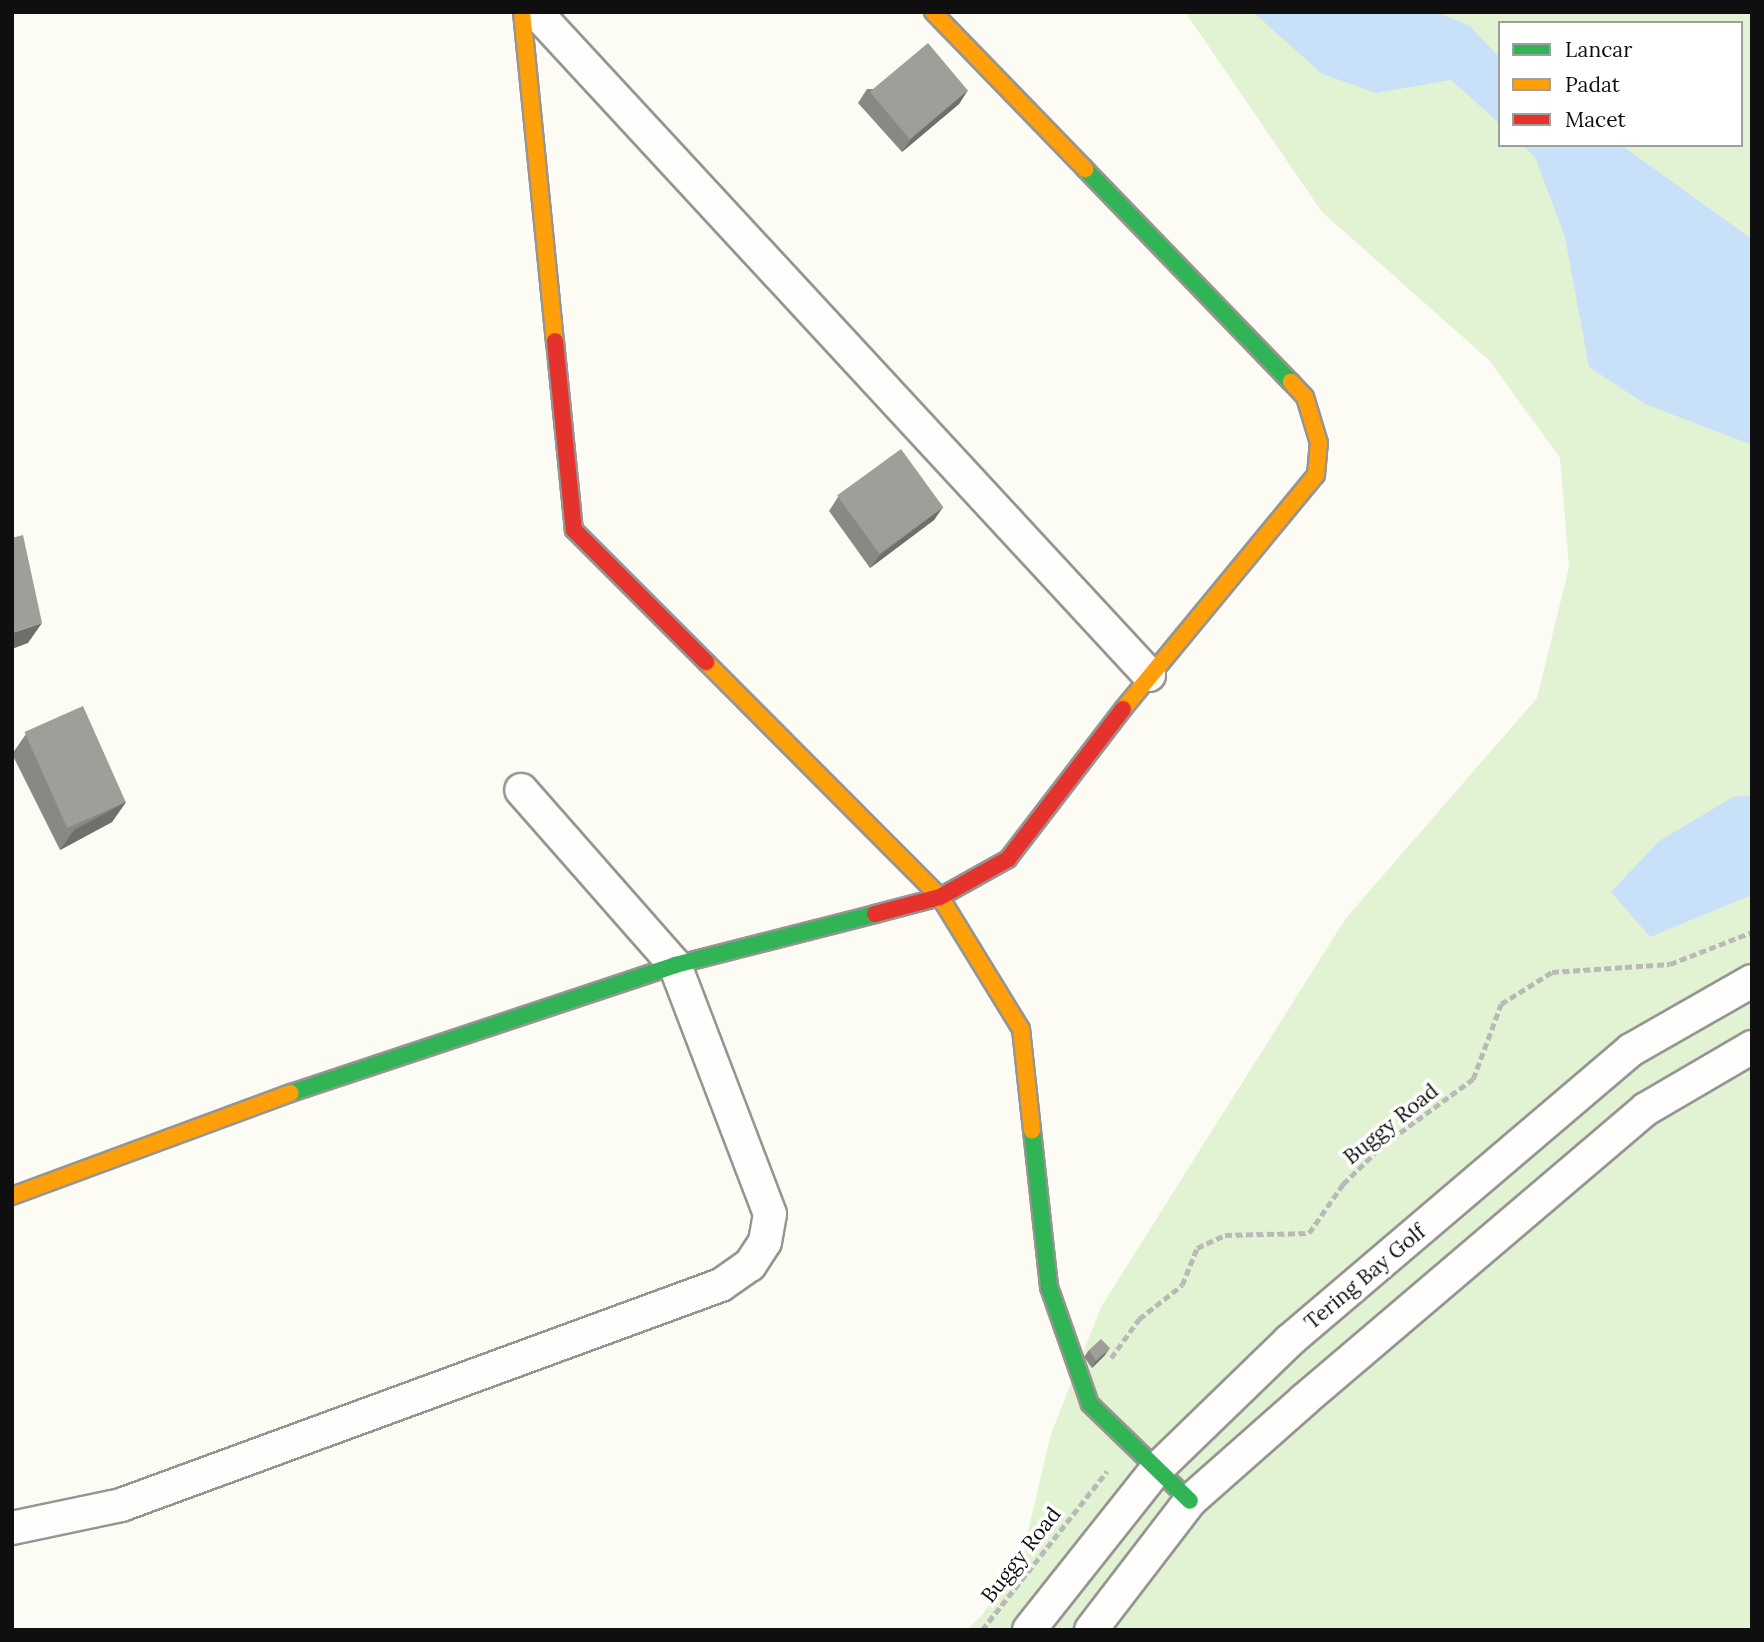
<!DOCTYPE html>
<html>
<head>
<meta charset="utf-8">
<style>
	body { margin:0 }
	#map { position:relative; width:1764px; height:1642px; overflow:hidden; background:#fcfbf4; font-family:Lora,serif }
	div>[style] { position:absolute }
	[style*='--x'] { left:calc(var(--x)*1px); top:calc(var(--y)*1px); width:calc(var(--w)*1px); rotate:calc(var(--a)*1deg) }
	.green>* { inset:0; background:#e2f3d3 }
	.water>* { inset:0; background:#c9e1f8 }
	.path>* { height:4.5px; margin-top:-2.25px; transform-origin:0; background:repeating-linear-gradient(90deg,#b9b9b8 0 7px,transparent 0 10.5px) }
	.roads { filter:drop-shadow(2px 0 #969592) drop-shadow(-2px 0 #969592) drop-shadow(0 2px #969592) drop-shadow(0 -2px #969592) }
	.street>* { height:32px; margin:-16px; padding:0 16px; transform-origin:16px; border-radius:16px; background:#fffefd }
	.fast>* { height:16px; margin:-8px; padding:0 8px; transform-origin:8px; border-radius:8px; background:#30b455 }
	.slow>* { height:16px; margin:-8px; padding:0 8px; transform-origin:8px; border-radius:8px; background:#ff9f0a }
	.jam>* { height:16px; margin:-8px; padding:0 8px; transform-origin:8px; border-radius:8px; background:#e5322d }
	.wall>* { inset:0; background:#8a8884 }
	.shaded-wall>* { inset:0; background:#706f6b }
	.building>* { inset:0; background:#a09e99; transform-origin:0 0 }
	span { translate:-50% -50%; white-space:nowrap; text-align:center; line-height:1.15; -webkit-text-stroke:7px #fff; paint-order:stroke }
	.street-label { font-size:21px; color:#0f0f0f }
	.frame { position:absolute; inset:0; border:14px solid #0f0f0f; pointer-events:none }
	.legend { position:absolute; left:1498px; top:21px; width:245px; height:126px; box-sizing:border-box; background:#fff; border:2px solid #9f9f9f; margin:0; padding:9px 12px; list-style:none; font-size:21px; color:#0f0f0f }
	.legend li { display:flex; align-items:center; gap:14px; height:35px }
	.legend b { width:35px; border:2px solid #9f9f9f }
</style>
</head>
<body>
<div id="map">
	<div class="green">
		<i style="clip-path:polygon(evenodd,1185px 12px,1752px 12px,1752px 1630px,967px 1630px,983px 1614px,1024px 1548px,1051px 1434px,1101px 1307px,1346px 918px,1537px 698px,1569px 567px,1560px 458px,1490px 361px,1322px 212px,1185px 12px,1500px 23px,1741px 23px,1741px 145px,1500px 145px,1500px 23px)"></i>
	</div>
	<div class="water">
		<i style="clip-path:polygon(1253px 12px,1436px 12px,1470px 26px,1500px 58px,1500px 124px,1451px 80px,1376px 93px,1322px 74px)"></i>
		<i style="clip-path:polygon(1522px 145px,1621px 145px,1752px 239px,1752px 445px,1645px 404px,1589px 367px,1565px 237px,1535px 157px)"></i>
		<i style="clip-path:polygon(1752px 795px,1752px 895px,1650px 937px,1611px 892px,1659px 841px,1733px 797px)"></i>
	</div>
	<div class="path">
		<i style="--x:1111;--y:1358;--w:48;--a:-54.3"></i>
		<i style="--x:1139;--y:1319;--w:55;--a:-38.3"></i>
		<i style="--x:1182;--y:1285;--w:40;--a:-68"></i>
		<i style="--x:1197;--y:1248;--w:31;--a:-25"></i>
		<i style="--x:1225;--y:1235;--w:84;--a:-1.4"></i>
		<i style="--x:1309;--y:1233;--w:60;--a:-55.2"></i>
		<i style="--x:1343;--y:1184;--w:56;--a:-44.3"></i>
		<i style="--x:1383;--y:1145;--w:112;--a:-36.3"></i>
		<i style="--x:1473;--y:1079;--w:80;--a:-69.5"></i>
		<i style="--x:1501;--y:1004;--w:60;--a:-32.1"></i>
		<i style="--x:1552;--y:972;--w:118;--a:-3.9"></i>
		<i style="--x:1670;--y:964;--w:88;--a:-21.3"></i>
		<i style="--x:982;--y:1630;--w:202;--a:-51.8"></i>
	</div>
	<div class="roads">
		<div class="street">
			<i style="--x:536;--y:12;--w:903;--a:47.24"></i>
			<i style="--x:12;--y:1528;--w:111;--a:-11.9"></i>
			<i style="--x:121;--y:1505;--w:639;--a:-20.14"></i>
			<i style="--x:721;--y:1285;--w:35;--a:-35"></i>
			<i style="--x:750;--y:1265;--w:27;--a:-57"></i>
			<i style="--x:765;--y:1242;--w:28;--a:-80"></i>
			<i style="--x:770;--y:1214;--w:267;--a:-110.9"></i>
			<i style="--x:675;--y:965;--w:233;--a:-131.3"></i>
			<i style="--x:1029;--y:1630;--w:203;--a:-51.6"></i>
			<i style="--x:1155;--y:1471;--w:187;--a:-44.1"></i>
			<i style="--x:1289;--y:1341;--w:449;--a:-40.4"></i>
			<i style="--x:1631;--y:1050;--w:139;--a:-29.7"></i>
			<i style="--x:1091;--y:1630;--w:163;--a:-52.5"></i>
			<i style="--x:1190;--y:1501;--w:152;--a:-41.5"></i>
			<i style="--x:1304;--y:1400;--w:449;--a:-40.4"></i>
			<i style="--x:1646;--y:1109;--w:123;--a:-30.3"></i>
		</div>
		<div class="fast">
			<i style="--x:1085;--y:169;--w:296;--a:46"></i>
			<i style="--x:291;--y:1093;--w:405;--a:-18.4"></i>
			<i style="--x:675;--y:965;--w:206;--a:-14.3"></i>
			<i style="--x:1032;--y:1130;--w:158;--a:83.8"></i>
			<i style="--x:1049;--y:1287;--w:124;--a:70.7"></i>
			<i style="--x:1090;--y:1404;--w:139;--a:44.1"></i>
		</div>
		<div class="slow">
			<i style="--x:522;--y:12;--w:331;--a:84.3"></i>
			<i style="--x:933;--y:12;--w:219;--a:45.9"></i>
			<i style="--x:706;--y:662;--w:332;--a:45.1"></i>
			<i style="--x:940;--y:897;--w:155;--a:58.5"></i>
			<i style="--x:1021;--y:1029;--w:102;--a:83.8"></i>
			<i style="--x:1123;--y:709;--w:303;--a:-50.5"></i>
			<i style="--x:1316;--y:475;--w:32;--a:-85"></i>
			<i style="--x:1319;--y:443;--w:48;--a:-106.9"></i>
			<i style="--x:1305;--y:397;--w:21;--a:-133"></i>
			<i style="--x:12;--y:1196;--w:297;--a:-20.3"></i>
		</div>
		<div class="jam">
			<i style="--x:555;--y:341;--w:190;--a:84.3"></i>
			<i style="--x:574;--y:530;--w:187;--a:45"></i>
			<i style="--x:875;--y:914;--w:67;--a:-14.7"></i>
			<i style="--x:940;--y:897;--w:78;--a:-29.2"></i>
			<i style="--x:1008;--y:859;--w:189;--a:-52.5"></i>
		</div>
	</div>
	<div class="wall">
		<i style="clip-path:polygon(867px 89px,968px 90px,959px 104px,902px 152px,858px 103px)"></i>
		<i style="clip-path:polygon(838px 497px,943px 507px,934px 520px,870px 568px,829px 511px)"></i>
		<i style="clip-path:polygon(26px 734px,126px 802px,112px 822px,60px 850px,12px 754px)"></i>
		<i style="clip-path:polygon(1089px 1350px,1105px 1355px,1092px 1368px,1084px 1357px)"></i>
	</div>
	<div class="shaded-wall">
		<i style="clip-path:polygon(968px 90px,959px 104px,902px 152px,911px 139px)"></i>
		<i style="clip-path:polygon(943px 507px,934px 520px,870px 568px,880px 555px)"></i>
		<i style="clip-path:polygon(42px 623px,28px 643px,12px 649px,12px 633px)"></i>
		<i style="clip-path:polygon(126px 802px,112px 822px,60px 850px,74px 830px)"></i>
		<i style="clip-path:polygon(1110px 1348px,1105px 1355px,1092px 1368px,1096px 1361px)"></i>
	</div>
	<div class="building">
		<i style="left:928px;top:43px;width:62px;height:76px;rotate:50deg"></i>
		<i style="left:901px;top:449px;width:72px;height:79px;rotate:54deg"></i>
		<i style="clip-path:polygon(23px 535px,42px 623px,12px 633px,12px 538px)"></i>
		<i style="left:83px;top:706px;width:105px;height:64px;rotate:66deg"></i>
		<i style="clip-path:polygon(1101px 1339px,1110px 1348px,1096px 1361px,1089px 1350px)"></i>
	</div>
	<div class="street-label">
		<span style="left:1391px;top:1124px;rotate:-39deg">Buggy Road</span>
		<span style="left:1365px;top:1277px;rotate:-40deg">Tering Bay Golf</span>
		<span style="left:1021px;top:1555px;rotate:-52deg">Buggy Road</span>
	</div>
	<div class="frame"></div>
	<ul class="legend">
	<li><b style="height:9px;background:#30b455"></b>Lancar</li>
	<li><b style="height:9px;background:#ff9f0a"></b>Padat</li>
	<li><b style="height:9px;background:#e5322d"></b>Macet</li>
	</ul>
</div>
</body>
</html>
